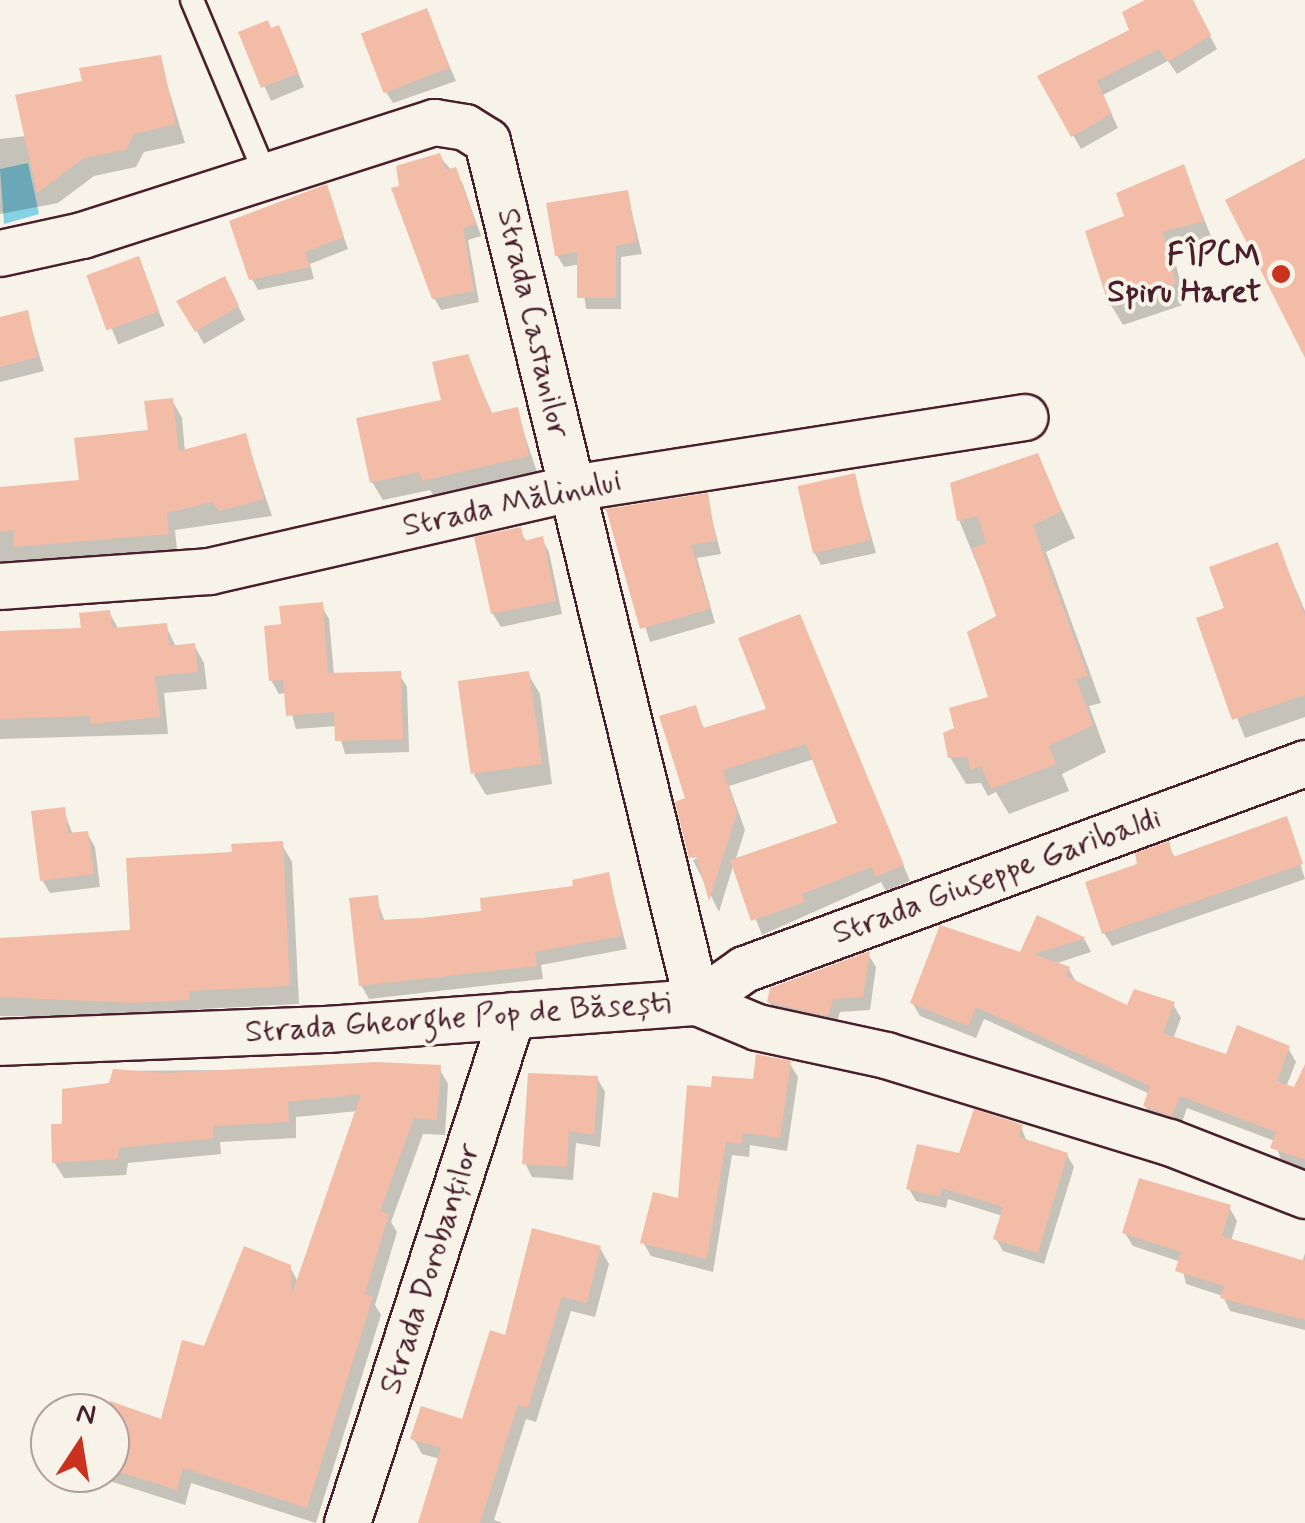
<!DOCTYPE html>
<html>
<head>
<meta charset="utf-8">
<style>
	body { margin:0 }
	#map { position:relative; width:1305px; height:1523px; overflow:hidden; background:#f7f3e8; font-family:Mynerve,sans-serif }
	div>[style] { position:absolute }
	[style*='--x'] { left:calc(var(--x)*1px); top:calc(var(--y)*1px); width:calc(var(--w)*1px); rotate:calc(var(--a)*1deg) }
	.water>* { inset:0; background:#86d2e5 }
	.shadow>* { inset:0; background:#0003; transform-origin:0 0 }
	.building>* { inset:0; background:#f2bca6; transform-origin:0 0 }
	.roads { filter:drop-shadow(2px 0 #4a1f2b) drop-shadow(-2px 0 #4a1f2b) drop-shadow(0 2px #4a1f2b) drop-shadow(0 -2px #4a1f2b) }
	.lane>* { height:22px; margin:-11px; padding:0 11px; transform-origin:11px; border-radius:11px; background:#f7f3e8 }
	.street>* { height:45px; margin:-22.5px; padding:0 22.5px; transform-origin:22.5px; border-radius:22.5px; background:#f7f3e8 }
	.dots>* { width:28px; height:28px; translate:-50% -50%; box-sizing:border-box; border:5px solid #f7f3e8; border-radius:50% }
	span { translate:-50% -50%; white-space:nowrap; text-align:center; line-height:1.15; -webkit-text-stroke:8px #f7f3e8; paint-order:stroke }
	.poi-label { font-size:32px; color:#4a1f2b; font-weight:700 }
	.right { translate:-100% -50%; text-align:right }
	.street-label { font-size:32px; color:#4a1f2b }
	.north { position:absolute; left:30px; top:1393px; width:100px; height:100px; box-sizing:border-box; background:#f7f3e8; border:2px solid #b29e9c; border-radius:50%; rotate:12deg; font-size:28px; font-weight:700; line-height:40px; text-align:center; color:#4a1f2b }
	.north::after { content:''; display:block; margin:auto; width:35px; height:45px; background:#c8321e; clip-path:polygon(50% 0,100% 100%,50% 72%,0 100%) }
</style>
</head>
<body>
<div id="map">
	<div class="water">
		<i style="clip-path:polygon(28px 163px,39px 214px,4px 224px,0 169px)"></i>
	</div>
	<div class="shadow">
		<i style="clip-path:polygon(1151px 0,1191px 0,1217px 49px,1177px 74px,1168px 61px,1103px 95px,1118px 128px,1081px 149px,1040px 77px,1133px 31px)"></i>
		<i style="clip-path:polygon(426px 11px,456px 81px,393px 103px,385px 90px)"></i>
		<i style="clip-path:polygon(271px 31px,285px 41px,304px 87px,271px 101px,241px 33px)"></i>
		<i style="clip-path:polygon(159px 58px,185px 143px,144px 152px,136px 167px,94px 176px,58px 203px,0 214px,0 139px,26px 136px)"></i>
		<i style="clip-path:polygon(439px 156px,462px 182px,481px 236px,468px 240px,479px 302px,441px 310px,434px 298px)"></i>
		<i style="clip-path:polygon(1183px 167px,1213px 241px,1173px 253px,1186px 304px,1123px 325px,1111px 305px,1127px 217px)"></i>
		<i style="clip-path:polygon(326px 187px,348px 249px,310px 264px,314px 279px,258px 290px,252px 279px)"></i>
		<i style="clip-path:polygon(627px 193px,642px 254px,621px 257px,621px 309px,586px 309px,580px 264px,564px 267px,557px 255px)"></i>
		<i style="left:138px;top:260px;width:71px;height:50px;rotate:68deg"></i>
		<i style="clip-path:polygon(232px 293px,245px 320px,204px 344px,180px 302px)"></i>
		<i style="clip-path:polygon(27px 313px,44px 371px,0 382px,0 320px)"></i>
		<i style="clip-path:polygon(467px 357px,493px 415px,516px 409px,538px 475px,435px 498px,430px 490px,383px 500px,372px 482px,444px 402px)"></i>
		<i style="clip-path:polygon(172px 400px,182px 418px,185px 452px,245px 436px,272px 516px,175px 530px,177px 550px,0 562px,0 489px,82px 482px,151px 432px)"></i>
		<i style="clip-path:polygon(1037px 456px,1075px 538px,1046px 552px,1101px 703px,1089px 706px,1106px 752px,1062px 774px,1069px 791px,1009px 814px,996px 792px,988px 796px,981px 783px,966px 784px,950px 757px,991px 699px,999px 618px,959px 520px)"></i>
		<i style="clip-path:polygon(854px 476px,876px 553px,821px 565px,814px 552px)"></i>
		<i style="clip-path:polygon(706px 496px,721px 554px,697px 558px,715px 623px,650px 642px,609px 511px)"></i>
		<i style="clip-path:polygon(519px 530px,527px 542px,542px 539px,549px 552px,562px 614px,501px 627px,493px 614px)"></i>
		<i style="clip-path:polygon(1277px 545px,1305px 611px,1305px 717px,1245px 738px,1199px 620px,1227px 610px)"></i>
		<i style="clip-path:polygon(321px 605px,329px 619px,334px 675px,399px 674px,407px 687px,409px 752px,345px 754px,337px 726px,296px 729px,286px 693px,279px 694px,271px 680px,284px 627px)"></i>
		<i style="clip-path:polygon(109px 612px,119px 630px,166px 626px,176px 647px,194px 645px,204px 663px,207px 689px,164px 693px,168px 734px,0 739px,0 631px,84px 630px)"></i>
		<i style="clip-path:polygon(evenodd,799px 617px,910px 881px,886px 891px,881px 882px,762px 935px,734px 863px,719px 912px,693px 860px,708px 855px,692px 858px,678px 803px,688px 800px,694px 708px,705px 730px,769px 711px,799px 617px,814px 759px,841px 824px,735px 861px,745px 830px,729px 786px,814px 759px)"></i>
		<i style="clip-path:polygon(528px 674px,540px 694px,552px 784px,486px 795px,474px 775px)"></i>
		<i style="clip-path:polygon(63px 809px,73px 835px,87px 833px,95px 847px,100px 887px,50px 893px,42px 880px)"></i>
		<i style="clip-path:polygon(1286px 819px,1305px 879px,1112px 946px,1104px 933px,1140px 866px,1167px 844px,1176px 859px)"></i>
		<i style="clip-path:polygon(281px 843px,292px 862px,299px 1004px,198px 1009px,199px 1018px,0 1016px,0 941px,132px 932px,234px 855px)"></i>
		<i style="clip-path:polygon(608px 875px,627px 949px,541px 965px,543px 979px,369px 999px,361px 985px,376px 898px,385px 922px,484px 913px)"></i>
		<i style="clip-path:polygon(1038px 919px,1085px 940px,1091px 952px,1054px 964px,1069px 969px,1076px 982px,1128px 1008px,1173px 1004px,1181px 1018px,1173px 1039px,1228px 1058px,1288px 1048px,1296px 1062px,1286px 1087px,1305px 1094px,1305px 1169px,1281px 1161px,1275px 1141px,1187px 1108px,1180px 1128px,1153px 1120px,1145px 1106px,1150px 1094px,984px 1019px,976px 1038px,920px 1016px,912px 1002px,1021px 955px)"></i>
		<i style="clip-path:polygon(868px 954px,876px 967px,870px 1010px,840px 1012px,835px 1028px,777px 1015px,769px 1002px)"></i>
		<i style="clip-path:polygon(790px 1064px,798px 1077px,787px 1151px,750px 1145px,749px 1157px,732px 1155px,713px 1272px,651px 1256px,643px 1242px,680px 1201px,713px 1089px,755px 1081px)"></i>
		<i style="clip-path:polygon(439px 1068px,448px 1084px,445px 1135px,423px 1134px,391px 1222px,397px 1232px,375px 1305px,381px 1315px,316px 1523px,191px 1483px,185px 1505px,97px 1477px,110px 1473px,107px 1402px,163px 1422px,205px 1350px,290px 1267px,298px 1282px,358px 1111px,296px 1117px,296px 1138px,220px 1142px,221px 1154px,128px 1163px,126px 1175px,64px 1178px,54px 1162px,65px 1126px,111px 1085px,115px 1071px)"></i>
		<i style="clip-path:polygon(597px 1078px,605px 1092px,600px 1147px,576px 1143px,573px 1180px,532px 1177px,525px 1163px)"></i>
		<i style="clip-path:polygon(1021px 1127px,1027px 1142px,1067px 1155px,1074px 1167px,1044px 1264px,1003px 1251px,996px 1239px,1003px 1216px,948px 1199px,946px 1208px,916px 1201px,909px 1189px)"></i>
		<i style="clip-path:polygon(1229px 1207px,1237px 1221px,1231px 1241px,1302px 1263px,1305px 1253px,1305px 1330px,1230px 1311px,1223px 1296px,1186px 1284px,1181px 1262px,1133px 1246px,1125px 1233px)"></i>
		<i style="clip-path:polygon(600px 1248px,609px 1264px,595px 1317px,571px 1311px,536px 1422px,526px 1419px,494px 1520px,503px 1523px,419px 1523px,440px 1459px,422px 1454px,413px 1438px,464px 1422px,507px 1339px)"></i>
	</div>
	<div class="building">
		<i style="clip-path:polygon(1145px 0,1193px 0,1211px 35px,1168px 62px,1159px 49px,1097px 81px,1112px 114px,1071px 137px,1037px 76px,1129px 30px,1122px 12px)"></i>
		<i style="left:427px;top:8px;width:64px;height:71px;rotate:69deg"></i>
		<i style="clip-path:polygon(268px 20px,271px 28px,279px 25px,299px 73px,261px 88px,238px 32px)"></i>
		<i style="clip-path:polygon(161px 55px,176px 124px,134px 134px,126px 150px,84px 158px,37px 193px,15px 95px,82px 81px,79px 68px)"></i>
		<i style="clip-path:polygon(440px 153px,446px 170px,456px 167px,476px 224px,463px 228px,474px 291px,432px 299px,391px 188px,399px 186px,396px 166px)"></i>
		<i style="clip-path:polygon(1305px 158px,1305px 358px,1225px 200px)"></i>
		<i style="clip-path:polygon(1184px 164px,1204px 221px,1163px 232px,1176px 283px,1109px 306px,1085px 231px,1124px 216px,1116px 193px)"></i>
		<i style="clip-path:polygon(327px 184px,344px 237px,305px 252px,310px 267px,249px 280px,229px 221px)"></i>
		<i style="clip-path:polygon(628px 190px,637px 242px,616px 246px,616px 298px,577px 298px,577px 252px,555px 256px,546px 203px)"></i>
		<i style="left:139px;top:256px;width:59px;height:56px;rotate:70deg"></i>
		<i style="clip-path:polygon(225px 276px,239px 306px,195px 332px,176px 301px)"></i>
		<i style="clip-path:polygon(28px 310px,38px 357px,0 367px,0 317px)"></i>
		<i style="clip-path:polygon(468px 354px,491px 413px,518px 407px,529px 456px,422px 481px,419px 472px,370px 483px,356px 418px,441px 400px,432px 362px)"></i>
		<i style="clip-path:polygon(173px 398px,179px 451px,246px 433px,264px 499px,219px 511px,212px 502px,167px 513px,169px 534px,14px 547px,13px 530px,0 532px,0 487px,79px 480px,74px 438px,148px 430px,144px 401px)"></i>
		<i style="clip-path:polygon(1038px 453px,1062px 511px,1033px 525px,1088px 676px,1076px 679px,1093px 725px,1049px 746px,1056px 764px,991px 789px,981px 766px,970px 770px,968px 757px,948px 758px,943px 733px,954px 728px,949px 708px,988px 697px,967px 632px,996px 616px,972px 548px,986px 543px,978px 516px,957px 521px,950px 483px)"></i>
		<i style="left:855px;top:473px;width:69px;height:59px;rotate:77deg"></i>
		<i style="clip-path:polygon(708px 493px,716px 541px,691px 545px,710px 609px,640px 629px,606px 509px)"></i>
		<i style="clip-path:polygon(521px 527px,524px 541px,543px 536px,556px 601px,491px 614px,474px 537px)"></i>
		<i style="clip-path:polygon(1278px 542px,1305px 616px,1305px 695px,1232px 720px,1196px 618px,1224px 608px,1209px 567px)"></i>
		<i style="clip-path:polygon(323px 602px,328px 673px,401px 671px,403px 739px,335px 741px,334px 712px,286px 716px,283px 680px,269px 681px,264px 626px,281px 624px,279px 606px)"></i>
		<i style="clip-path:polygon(110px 610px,112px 628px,167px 623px,169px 646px,195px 643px,198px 672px,155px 676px,160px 717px,91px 724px,90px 716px,0 719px,0 631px,81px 628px,79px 613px)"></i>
		<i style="clip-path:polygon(800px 614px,904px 865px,875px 877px,872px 867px,802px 894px,805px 902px,751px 921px,730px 860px,837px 823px,806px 744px,723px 770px,737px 813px,709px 901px,696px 856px,689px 858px,675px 802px,685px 798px,659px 716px,696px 705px,703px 728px,766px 709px,738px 638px)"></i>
		<i style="left:529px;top:671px;width:94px;height:72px;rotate:82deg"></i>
		<i style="clip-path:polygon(65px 807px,68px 833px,88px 831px,94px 874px,40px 881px,31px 811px)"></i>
		<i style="clip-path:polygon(1287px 816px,1303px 864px,1102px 934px,1085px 882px,1137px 864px,1135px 853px,1169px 841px,1173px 857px)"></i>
		<i style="clip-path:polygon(283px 841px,290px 986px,189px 991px,190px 1000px,133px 1003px,0 997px,0 938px,130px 930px,126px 858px,232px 852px,231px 844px)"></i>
		<i style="clip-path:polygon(609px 872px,622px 936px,535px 952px,537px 966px,359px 986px,349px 898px,378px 895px,380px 920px,422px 918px,481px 911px,480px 898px,573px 886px,572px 880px)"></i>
		<i style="clip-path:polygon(1037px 915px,1086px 938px,1034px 954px,1070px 967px,1066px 976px,1127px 1005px,1134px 989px,1175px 1002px,1163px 1033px,1226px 1054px,1237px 1025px,1290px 1046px,1277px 1081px,1294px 1087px,1305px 1064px,1305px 1160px,1270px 1148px,1276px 1132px,1180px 1096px,1172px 1116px,1143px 1106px,1150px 1086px,976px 1007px,968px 1026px,910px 1003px,940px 925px,1020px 952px)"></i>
		<i style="clip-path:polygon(870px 951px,863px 997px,833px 999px,828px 1016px,767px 1002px,770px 988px)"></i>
		<i style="clip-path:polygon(756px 1054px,791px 1061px,780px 1138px,743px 1133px,742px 1144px,726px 1142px,707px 1259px,640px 1243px,653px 1192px,678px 1198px,687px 1085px,711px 1087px,712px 1076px,753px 1079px)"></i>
		<i style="clip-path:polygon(377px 1062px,441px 1065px,437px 1120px,414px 1118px,380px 1211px,389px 1214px,365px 1294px,373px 1297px,307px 1508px,183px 1468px,177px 1490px,110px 1469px,110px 1401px,161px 1419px,182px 1340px,204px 1346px,244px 1246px,291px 1265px,292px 1294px,361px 1094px,288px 1102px,289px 1122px,213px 1126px,214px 1138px,120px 1148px,117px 1159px,52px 1163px,51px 1124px,62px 1124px,62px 1089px,109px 1083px,113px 1069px,167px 1073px)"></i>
		<i style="clip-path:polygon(528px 1073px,598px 1076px,594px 1135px,569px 1131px,567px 1167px,522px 1164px)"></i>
		<i style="clip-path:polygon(974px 1109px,1023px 1125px,1019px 1137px,1068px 1153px,1038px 1253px,993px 1239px,1003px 1207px,942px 1188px,940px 1197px,906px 1189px,917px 1144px,959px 1153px)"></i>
		<i style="clip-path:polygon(1139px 1178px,1231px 1205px,1222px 1236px,1305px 1261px,1305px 1320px,1220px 1298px,1224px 1286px,1175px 1271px,1181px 1252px,1122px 1233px)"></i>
		<i style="clip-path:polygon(532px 1228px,601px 1246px,587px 1303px,562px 1297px,528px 1408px,518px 1405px,480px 1523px,418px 1523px,441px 1448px,410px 1439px,421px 1406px,462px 1419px,490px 1330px,505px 1335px)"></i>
	</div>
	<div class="roads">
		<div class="lane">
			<i style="--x:192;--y:0;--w:193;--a:67.2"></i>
		</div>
		<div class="street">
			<i style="--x:0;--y:253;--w:84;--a:-12.4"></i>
			<i style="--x:82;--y:235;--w:370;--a:-17.8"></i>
			<i style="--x:434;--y:122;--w:31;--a:9"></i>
			<i style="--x:465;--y:127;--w:26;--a:32"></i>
			<i style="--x:487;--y:141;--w:886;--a:76.29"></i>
			<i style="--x:0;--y:586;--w:210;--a:-4.1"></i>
			<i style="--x:209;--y:571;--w:371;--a:-12.9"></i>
			<i style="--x:571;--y:488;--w:459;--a:-8.9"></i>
			<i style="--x:697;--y:1002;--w:57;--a:-35.1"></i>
			<i style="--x:744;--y:969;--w:598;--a:-20.16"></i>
			<i style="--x:0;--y:1042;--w:327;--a:-2.3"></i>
			<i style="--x:327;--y:1029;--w:371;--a:-4.2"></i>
			<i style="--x:697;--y:1002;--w:65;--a:22.6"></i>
			<i style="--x:757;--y:1027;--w:132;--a:12.2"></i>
			<i style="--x:886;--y:1055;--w:296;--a:17.1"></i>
			<i style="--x:1169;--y:1142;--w:146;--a:21.3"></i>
			<i style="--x:347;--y:1523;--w:534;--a:-72.01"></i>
		</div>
	</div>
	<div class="dots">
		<i style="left:1281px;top:274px;background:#c8321e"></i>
	</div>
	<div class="poi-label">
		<span class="right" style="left:1261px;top:274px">FÎPCM<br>Spiru Haret</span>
	</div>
	<div class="street-label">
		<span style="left:533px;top:323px;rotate:77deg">Strada Castanilor</span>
		<span style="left:512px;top:504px;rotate:-12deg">Strada Mălinului</span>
		<span style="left:997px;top:876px;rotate:-20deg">Strada Giuseppe Garibaldi</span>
		<span style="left:458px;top:1018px;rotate:-4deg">Strada Gheorghe Pop de Băsești</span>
		<span style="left:430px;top:1269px;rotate:-72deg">Strada Dorobanților</span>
	</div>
	<div class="north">N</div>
</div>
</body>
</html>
